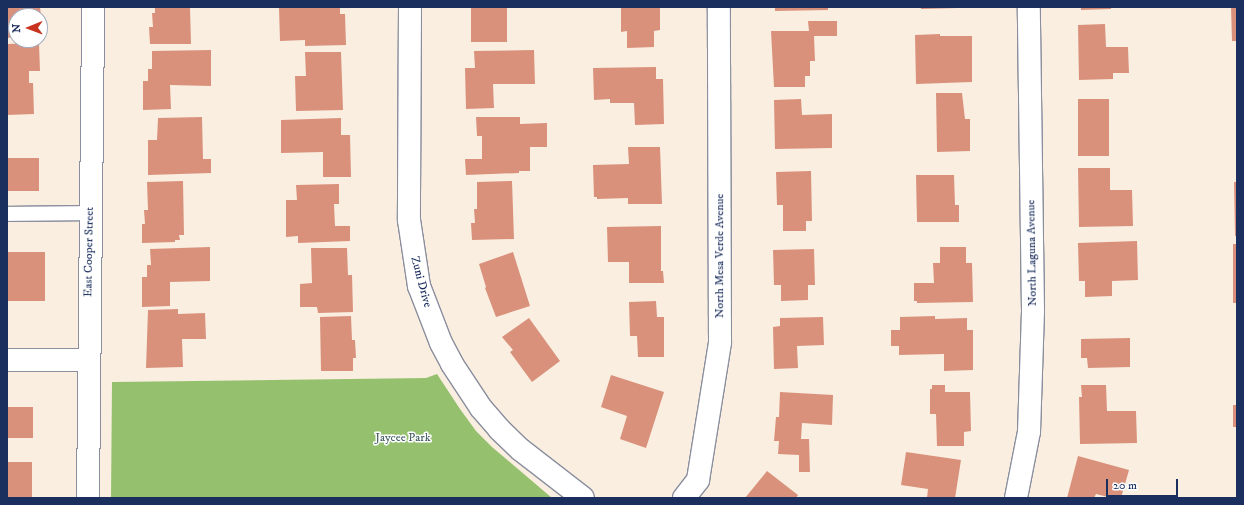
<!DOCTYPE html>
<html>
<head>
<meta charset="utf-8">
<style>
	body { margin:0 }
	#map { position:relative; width:1244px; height:505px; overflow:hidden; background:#f9eedf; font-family:"IM FELL DW Pica",serif }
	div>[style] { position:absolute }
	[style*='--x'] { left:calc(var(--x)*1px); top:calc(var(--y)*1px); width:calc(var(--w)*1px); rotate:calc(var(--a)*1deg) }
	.green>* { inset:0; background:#95c16f }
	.building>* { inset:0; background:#da917c; transform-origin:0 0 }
	.roads { filter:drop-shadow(1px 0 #8a8e9e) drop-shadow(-1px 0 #8a8e9e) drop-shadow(0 1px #8a8e9e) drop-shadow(0 -1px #8a8e9e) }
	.lane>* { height:14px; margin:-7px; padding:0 7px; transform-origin:7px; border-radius:7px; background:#fff }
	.street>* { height:22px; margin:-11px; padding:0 11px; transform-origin:11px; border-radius:11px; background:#fff }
	.secondary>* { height:22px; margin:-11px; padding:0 11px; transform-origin:11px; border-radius:11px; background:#fff }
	span { translate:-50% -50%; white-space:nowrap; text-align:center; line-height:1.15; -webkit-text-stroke:3px #fff; paint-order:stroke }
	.street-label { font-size:12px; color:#1b2f5e }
	.park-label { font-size:12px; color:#466264 }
	.frame { position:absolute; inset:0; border:8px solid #1b2f5e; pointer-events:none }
	.north { position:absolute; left:8px; top:8px; width:40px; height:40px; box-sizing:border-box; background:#fff; border:1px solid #a4acbf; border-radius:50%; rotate:269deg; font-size:11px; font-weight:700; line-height:16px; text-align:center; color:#1b2f5e }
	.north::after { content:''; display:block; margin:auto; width:14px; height:18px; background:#c8321e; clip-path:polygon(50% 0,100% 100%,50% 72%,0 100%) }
	.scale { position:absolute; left:1106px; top:479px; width:72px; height:18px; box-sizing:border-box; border:2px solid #1b2f5e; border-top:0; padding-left:5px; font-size:12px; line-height:14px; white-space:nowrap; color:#1b2f5e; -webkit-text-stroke:3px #fff; paint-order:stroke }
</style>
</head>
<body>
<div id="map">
	<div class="green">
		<i style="clip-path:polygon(437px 374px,460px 409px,476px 431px,492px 447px,552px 498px,111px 498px,112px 382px,426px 378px)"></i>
	</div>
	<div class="building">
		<i style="clip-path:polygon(7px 7px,40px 7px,41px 16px,16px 16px,16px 37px,7px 38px)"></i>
		<i style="clip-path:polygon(155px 7px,190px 7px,191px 44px,150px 44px,149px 27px,153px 27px,152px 13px,155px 13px)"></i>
		<i style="clip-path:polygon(303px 7px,340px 7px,340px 14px,345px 14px,346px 45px,305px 46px,305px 40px,280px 41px,279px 8px)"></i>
		<i style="left:471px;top:7px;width:36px;height:35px"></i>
		<i style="clip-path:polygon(621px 7px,660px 7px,660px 30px,654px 31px,654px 47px,627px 48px,627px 31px,621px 32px)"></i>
		<i style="clip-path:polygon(775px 7px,828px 7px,828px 10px,775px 11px)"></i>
		<i style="clip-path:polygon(921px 7px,958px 7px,958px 8px,921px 9px)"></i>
		<i style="clip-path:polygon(1081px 7px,1111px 7px,1111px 9px,1081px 10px)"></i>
		<i style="clip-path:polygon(1231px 7px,1237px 7px,1237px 41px,1232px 41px)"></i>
		<i style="clip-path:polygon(808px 21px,837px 21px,837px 36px,814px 36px,815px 61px,810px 61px,810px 76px,805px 76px,805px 87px,774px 87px,771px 31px,809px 31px)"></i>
		<i style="clip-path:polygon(1105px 24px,1106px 47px,1128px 47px,1129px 73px,1113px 73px,1113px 79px,1079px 80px,1078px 25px)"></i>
		<i style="clip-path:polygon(940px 34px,940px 36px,972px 36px,972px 82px,916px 84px,915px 35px)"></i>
		<i style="clip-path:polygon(39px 43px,40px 71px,29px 71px,29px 83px,33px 83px,34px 114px,7px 115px,7px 44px)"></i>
		<i style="clip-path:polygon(211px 50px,211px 86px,170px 85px,171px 109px,143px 110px,143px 81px,148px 81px,148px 69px,152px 69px,152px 51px)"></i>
		<i style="clip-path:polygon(534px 50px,535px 84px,493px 84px,494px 108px,466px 109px,465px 68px,475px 68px,474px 51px)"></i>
		<i style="clip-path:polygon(305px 52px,341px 52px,343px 110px,296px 111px,295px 76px,306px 76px)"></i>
		<i style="clip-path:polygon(656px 67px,656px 79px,663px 79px,664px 124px,635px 125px,634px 103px,610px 103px,610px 99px,594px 100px,593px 68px)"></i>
		<i style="clip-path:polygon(936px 93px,962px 93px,965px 119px,970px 119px,970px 151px,937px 152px)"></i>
		<i style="clip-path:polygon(801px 99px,802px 115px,832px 114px,832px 148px,775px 149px,774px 100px)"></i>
		<i style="left:1078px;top:99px;width:31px;height:57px"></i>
		<i style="clip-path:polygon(202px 117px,203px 159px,211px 159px,211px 173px,148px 175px,148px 140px,157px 140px,158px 118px)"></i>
		<i style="clip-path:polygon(476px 117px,520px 117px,520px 124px,547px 123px,547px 147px,530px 147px,530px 171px,519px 171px,519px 173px,466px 175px,465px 159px,482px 159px,482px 136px,477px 136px)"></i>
		<i style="clip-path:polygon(341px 118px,341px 135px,350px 135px,351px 177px,323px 177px,323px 152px,281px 153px,281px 120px)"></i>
		<i style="clip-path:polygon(628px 147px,660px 147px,662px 204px,628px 204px,628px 198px,597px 199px,597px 197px,594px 197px,593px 165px,629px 164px)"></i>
		<i style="left:39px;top:158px;width:33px;height:32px;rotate:90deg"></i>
		<i style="clip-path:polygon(1078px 168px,1110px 168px,1110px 190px,1132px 190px,1133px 226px,1079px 227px)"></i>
		<i style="clip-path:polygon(811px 171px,812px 221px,806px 221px,806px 231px,783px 231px,783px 205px,777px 205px,776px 172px)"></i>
		<i style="clip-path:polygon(916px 175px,954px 175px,955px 205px,959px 205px,959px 222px,917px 222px)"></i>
		<i style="clip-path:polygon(183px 181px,184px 235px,179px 235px,180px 240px,175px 240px,175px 242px,142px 243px,142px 224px,145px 224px,144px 210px,148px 210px,147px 182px)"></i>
		<i style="clip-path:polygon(512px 181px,514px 239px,472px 240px,471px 223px,475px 223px,474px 209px,477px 209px,477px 182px)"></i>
		<i style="clip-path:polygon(1234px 182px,1237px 182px,1237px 236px,1235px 236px)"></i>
		<i style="clip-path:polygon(339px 184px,339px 204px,334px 204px,335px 226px,350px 226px,350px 241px,298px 243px,298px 236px,286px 237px,286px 200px,297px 200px,296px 185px)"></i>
		<i style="clip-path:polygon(661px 226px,661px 271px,663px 271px,664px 283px,629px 283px,629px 262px,608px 262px,607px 227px)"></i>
		<i style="clip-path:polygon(1137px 241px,1138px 280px,1112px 281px,1112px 296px,1085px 297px,1085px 281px,1079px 281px,1078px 243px)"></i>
		<i style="left:1233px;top:244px;width:4px;height:59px"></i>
		<i style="clip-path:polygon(210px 247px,210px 281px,170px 282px,170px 306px,142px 307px,142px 277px,147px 277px,147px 265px,151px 265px,150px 249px)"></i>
		<i style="clip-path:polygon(940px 247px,966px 247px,966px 263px,972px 263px,973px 302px,917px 303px,917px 301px,914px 301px,914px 283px,934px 283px,933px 263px,940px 263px)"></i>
		<i style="clip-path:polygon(311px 248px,347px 248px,348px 275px,352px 275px,353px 312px,318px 313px,317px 307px,300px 307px,300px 284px,312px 283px)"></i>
		<i style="clip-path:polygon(814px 249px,815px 285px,808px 285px,808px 300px,781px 301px,781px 285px,774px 285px,773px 250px)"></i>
		<i style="left:7px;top:252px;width:38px;height:49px"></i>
		<i style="clip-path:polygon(513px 252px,530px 306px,496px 317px,485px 288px,486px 287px,479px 264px)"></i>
		<i style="clip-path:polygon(656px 301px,657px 317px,664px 317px,664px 357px,638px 357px,637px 336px,630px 336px,629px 302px)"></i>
		<i style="clip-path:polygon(178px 309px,178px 314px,205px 313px,206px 339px,182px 339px,183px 367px,146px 368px,148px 310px)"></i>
		<i style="clip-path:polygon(351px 316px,352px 340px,355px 340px,356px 358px,353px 358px,353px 371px,321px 371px,320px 317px)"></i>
		<i style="clip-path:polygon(935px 316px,935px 319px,967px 318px,967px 330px,973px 330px,973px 370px,944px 371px,944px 354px,899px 355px,899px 346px,891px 346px,891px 330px,900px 330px,900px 317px)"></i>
		<i style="clip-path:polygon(823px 317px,824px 345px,797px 346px,798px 368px,774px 369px,773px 327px,780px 326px,780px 318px)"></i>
		<i style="clip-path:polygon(529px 318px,560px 361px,532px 382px,510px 352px,513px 350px,502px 337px)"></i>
		<i style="clip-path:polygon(1130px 338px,1130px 367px,1088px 368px,1087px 358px,1081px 358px,1081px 339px)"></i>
		<i style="clip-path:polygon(611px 375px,664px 392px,646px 448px,620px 439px,627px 416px,601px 407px)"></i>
		<i style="clip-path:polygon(932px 385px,945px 385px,945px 392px,970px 392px,971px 431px,964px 432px,964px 446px,937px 446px,936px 414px,930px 414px,930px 389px,932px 389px)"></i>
		<i style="clip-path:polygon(1081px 385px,1106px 385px,1107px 411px,1136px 411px,1137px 443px,1080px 444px,1079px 397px,1082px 397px)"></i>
		<i style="clip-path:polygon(780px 392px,833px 395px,832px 425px,802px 423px,801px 439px,809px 439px,810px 472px,799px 472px,799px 455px,778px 454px,779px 441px,774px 441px,776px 417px,779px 417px)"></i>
		<i style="left:1233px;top:405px;width:4px;height:22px"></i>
		<i style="left:7px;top:407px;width:26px;height:31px"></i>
		<i style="clip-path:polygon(906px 452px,961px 460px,955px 498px,927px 498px,928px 489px,901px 485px)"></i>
		<i style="clip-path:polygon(1078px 456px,1129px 470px,1121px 498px,1112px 498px,1096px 494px,1094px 498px,1067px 498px)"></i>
		<i style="left:7px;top:462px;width:25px;height:36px"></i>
		<i style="clip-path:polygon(767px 471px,798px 495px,796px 498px,745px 498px)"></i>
	</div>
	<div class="roads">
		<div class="lane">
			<i style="--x:7;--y:214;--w:83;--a:-0.7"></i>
		</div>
		<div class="street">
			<i style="--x:410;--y:7;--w:213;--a:90.3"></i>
			<i style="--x:409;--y:220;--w:67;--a:81.4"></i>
			<i style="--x:419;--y:286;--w:61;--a:68.9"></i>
			<i style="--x:441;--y:343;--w:24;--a:62"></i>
			<i style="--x:452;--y:364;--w:53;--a:56.6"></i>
			<i style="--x:481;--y:408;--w:28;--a:49"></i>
			<i style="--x:499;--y:429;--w:30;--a:44"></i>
			<i style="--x:521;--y:450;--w:78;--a:37.7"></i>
			<i style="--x:7;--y:360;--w:81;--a:0"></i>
			<i style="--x:684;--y:498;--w:23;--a:-52"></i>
			<i style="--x:698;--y:480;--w:140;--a:-80.9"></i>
			<i style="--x:720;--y:342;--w:335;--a:-90.2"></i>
			<i style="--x:1016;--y:498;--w:67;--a:-78.9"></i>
			<i style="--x:1029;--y:432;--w:122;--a:-88.1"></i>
			<i style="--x:1033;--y:310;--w:303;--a:-90.8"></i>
		</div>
		<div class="secondary">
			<i style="--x:88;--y:498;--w:491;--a:-89.4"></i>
		</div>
	</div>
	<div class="street-label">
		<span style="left:89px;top:252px;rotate:-89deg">East Cooper Street</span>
		<span style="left:1032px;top:253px;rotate:-91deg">North Laguna Avenue</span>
		<span style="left:720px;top:256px;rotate:-90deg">North Mesa Verde Avenue</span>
		<span style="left:421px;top:282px;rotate:75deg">Zuni Drive</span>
	</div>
	<div class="park-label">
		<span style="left:403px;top:438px">Jaycee Park</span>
	</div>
	<div class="frame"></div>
	<div class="north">N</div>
	<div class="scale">20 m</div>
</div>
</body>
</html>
